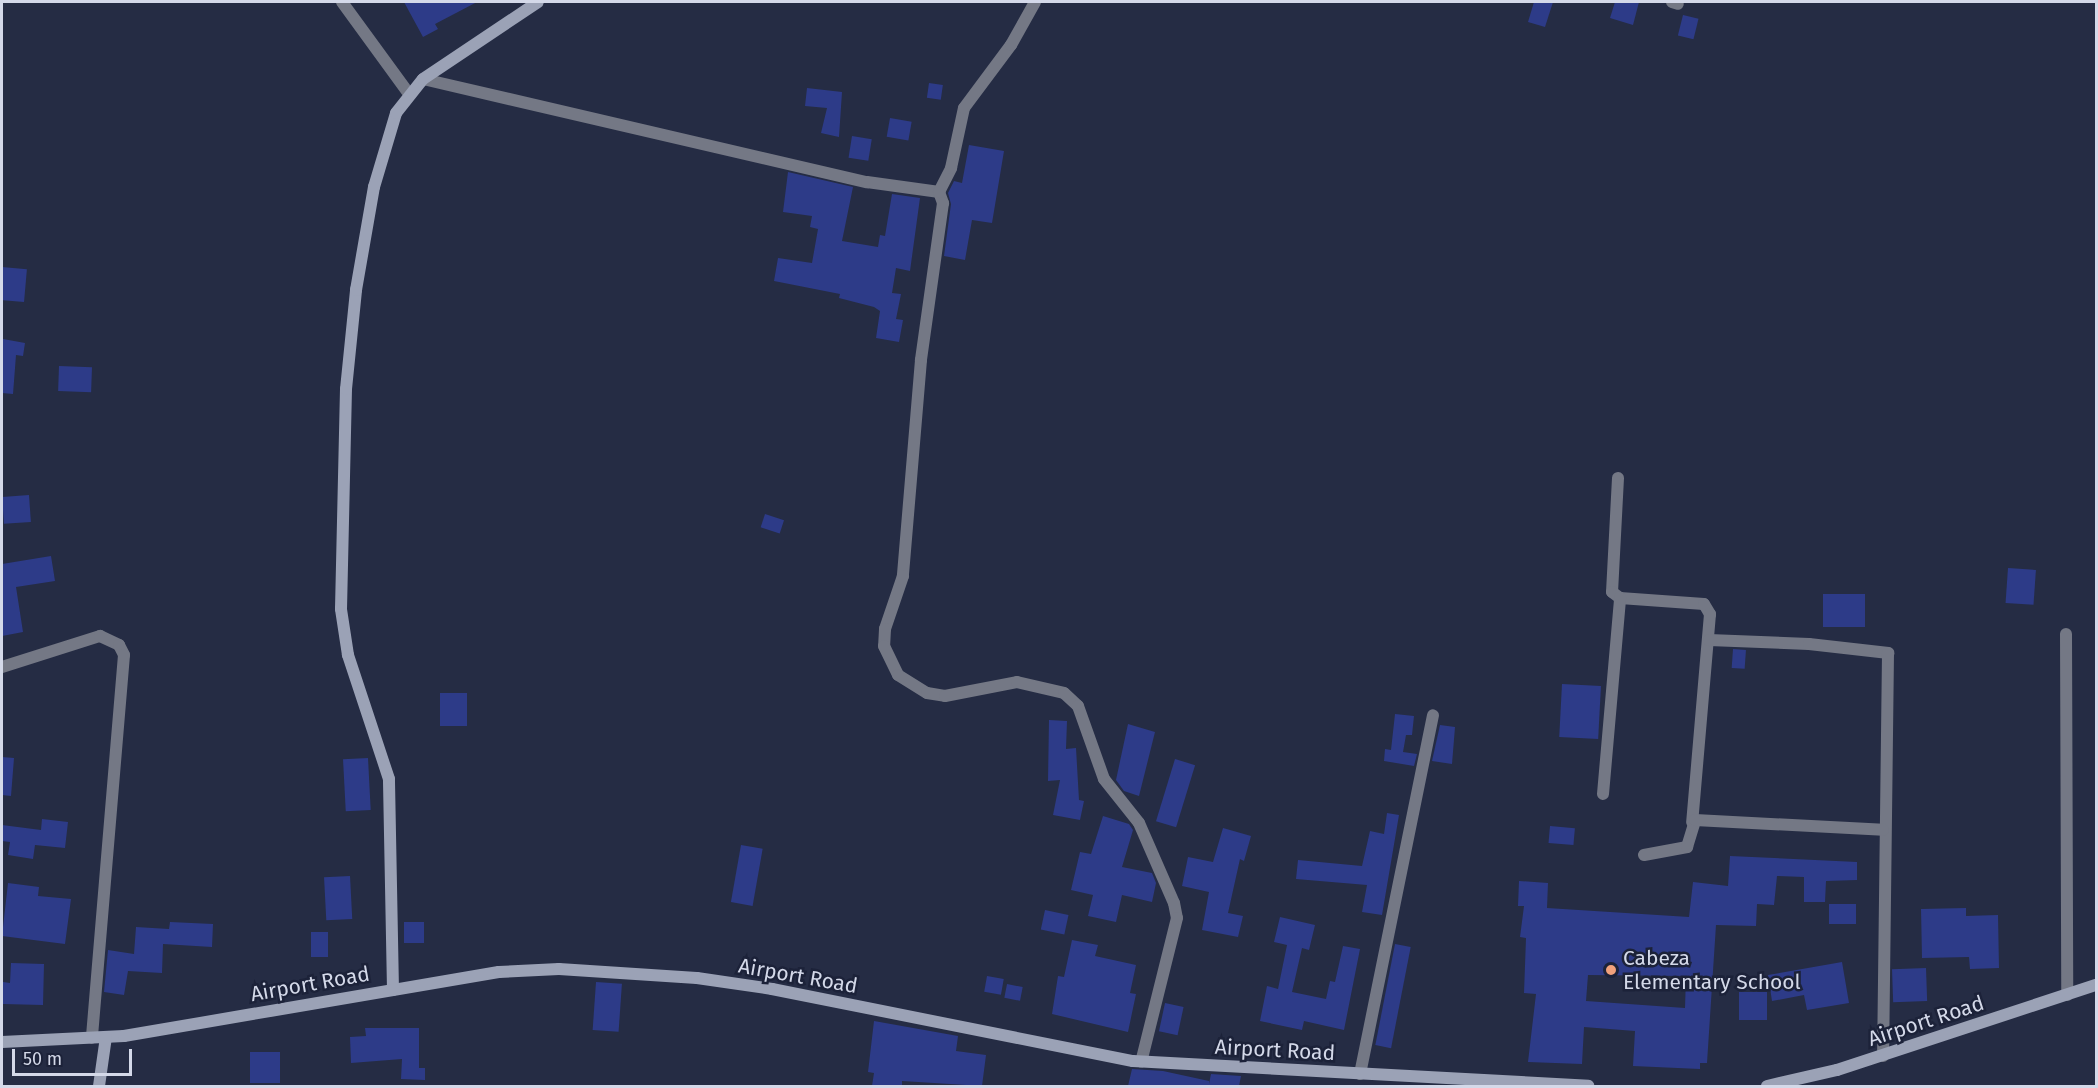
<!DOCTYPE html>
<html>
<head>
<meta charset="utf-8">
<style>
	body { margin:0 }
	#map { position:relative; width:2098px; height:1088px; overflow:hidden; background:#252c44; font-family:"Fira Sans",sans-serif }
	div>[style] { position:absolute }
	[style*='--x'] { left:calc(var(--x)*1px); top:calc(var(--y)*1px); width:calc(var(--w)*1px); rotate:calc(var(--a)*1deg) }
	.building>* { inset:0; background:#2d3b88; transform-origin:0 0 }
	.street>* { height:12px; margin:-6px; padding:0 6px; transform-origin:6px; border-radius:6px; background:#747885 }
	.secondary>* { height:12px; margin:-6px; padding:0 6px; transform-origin:6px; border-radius:6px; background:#9ba2b6 }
	.dots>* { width:16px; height:16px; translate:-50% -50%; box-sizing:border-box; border:3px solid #1c2239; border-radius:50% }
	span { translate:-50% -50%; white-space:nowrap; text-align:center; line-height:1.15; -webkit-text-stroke:5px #1c2239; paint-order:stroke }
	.poi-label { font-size:21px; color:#d4d9e9 }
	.left { translate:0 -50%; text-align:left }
	.street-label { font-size:21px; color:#d4d9e9 }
	.frame { position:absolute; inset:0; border:3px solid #d4d9e9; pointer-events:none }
	.scale { position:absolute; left:12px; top:1049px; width:120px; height:27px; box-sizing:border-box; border:3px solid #d4d9e9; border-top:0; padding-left:8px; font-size:18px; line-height:21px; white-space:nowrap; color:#d4d9e9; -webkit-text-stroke:4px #1c2239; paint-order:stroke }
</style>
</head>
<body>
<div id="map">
	<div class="building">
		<i style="clip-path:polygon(404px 2px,477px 2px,435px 24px,438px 29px,423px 37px)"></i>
		<i style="clip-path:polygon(1534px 2px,1553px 2px,1545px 27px,1528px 22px)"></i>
		<i style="clip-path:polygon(1615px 2px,1639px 2px,1633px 25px,1610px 18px)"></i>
		<i style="left:1683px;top:15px;width:16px;height:21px;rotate:14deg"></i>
		<i style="left:929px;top:83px;width:14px;height:15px;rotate:8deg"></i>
		<i style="clip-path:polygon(807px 88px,842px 92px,839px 137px,821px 133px,827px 108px,805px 106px)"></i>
		<i style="left:890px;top:118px;width:22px;height:19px;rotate:10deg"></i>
		<i style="left:852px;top:136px;width:20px;height:22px;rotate:9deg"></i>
		<i style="clip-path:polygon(969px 145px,1004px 151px,992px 223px,972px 220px,965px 260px,944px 256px,951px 204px,948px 193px,954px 181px,962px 183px)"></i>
		<i style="clip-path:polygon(788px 172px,853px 187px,842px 241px,878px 247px,880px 235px,885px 236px,892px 194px,920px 198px,910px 271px,896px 268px,892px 293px,901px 294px,896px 319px,903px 320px,899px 342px,876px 338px,880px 311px,874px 307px,839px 298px,840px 294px,774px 281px,778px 258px,812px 263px,818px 229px,810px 227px,812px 216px,783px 212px)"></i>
		<i style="left:2px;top:267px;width:25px;height:33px;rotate:5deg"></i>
		<i style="clip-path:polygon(3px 339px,25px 343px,23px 356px,16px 355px,13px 394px,2px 393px)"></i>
		<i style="left:59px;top:366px;width:33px;height:25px;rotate:2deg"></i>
		<i style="left:29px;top:495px;width:27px;height:27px;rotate:86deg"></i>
		<i style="left:765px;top:514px;width:20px;height:14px;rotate:18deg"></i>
		<i style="clip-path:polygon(51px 556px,55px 581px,16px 587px,23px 632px,2px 636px,2px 564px)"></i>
		<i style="left:2008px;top:568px;width:28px;height:35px;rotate:4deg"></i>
		<i style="left:1823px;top:594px;width:42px;height:33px"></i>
		<i style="left:1733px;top:649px;width:13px;height:19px;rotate:4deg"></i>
		<i style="left:1562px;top:684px;width:39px;height:53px;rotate:3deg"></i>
		<i style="left:467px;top:693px;width:33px;height:27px;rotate:90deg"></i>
		<i style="clip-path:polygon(1395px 714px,1414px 716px,1412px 735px,1406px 735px,1403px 752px,1417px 754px,1414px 766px,1384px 761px,1385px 749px,1391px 750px)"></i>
		<i style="clip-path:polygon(1049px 720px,1067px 721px,1066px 749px,1076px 748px,1079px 800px,1084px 801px,1080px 820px,1053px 815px,1060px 780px,1048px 781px)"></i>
		<i style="clip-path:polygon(1128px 724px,1155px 732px,1139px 796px,1124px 791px,1116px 780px)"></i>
		<i style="clip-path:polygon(1440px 725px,1455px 727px,1452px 764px,1432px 761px)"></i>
		<i style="clip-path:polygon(2px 757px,14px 758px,11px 796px,2px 795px)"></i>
		<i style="left:368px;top:758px;width:52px;height:25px;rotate:87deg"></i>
		<i style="left:1175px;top:759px;width:21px;height:65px;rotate:17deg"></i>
		<i style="clip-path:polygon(1387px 813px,1399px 815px,1382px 915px,1362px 912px,1367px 885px,1296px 879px,1298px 860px,1362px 866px,1370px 831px,1384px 834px)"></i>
		<i style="clip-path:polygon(1103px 816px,1129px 824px,1133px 830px,1122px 867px,1152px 873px,1156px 883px,1152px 902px,1122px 895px,1116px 922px,1088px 916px,1093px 895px,1071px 890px,1080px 852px,1091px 854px)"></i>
		<i style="clip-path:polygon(42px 819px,68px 822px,65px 848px,35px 845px,33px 859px,8px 855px,10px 842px,2px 841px,2px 825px,41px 830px)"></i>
		<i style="left:1550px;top:826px;width:25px;height:17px;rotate:5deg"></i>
		<i style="clip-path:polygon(1223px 828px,1251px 836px,1244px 861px,1240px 859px,1228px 913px,1243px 916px,1238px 937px,1202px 930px,1209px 892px,1182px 886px,1188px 857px,1213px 862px)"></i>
		<i style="left:741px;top:845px;width:22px;height:58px;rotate:10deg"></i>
		<i style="clip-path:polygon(evenodd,1730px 856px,1857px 862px,1857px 880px,1826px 881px,1825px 902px,1804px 902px,1804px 877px,1777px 876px,1774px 905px,1757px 904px,1756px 926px,1716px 925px,1707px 1063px,1700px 1063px,1700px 1069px,1633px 1066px,1635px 1031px,1584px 1027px,1582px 1064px,1528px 1062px,1536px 994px,1524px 993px,1526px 938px,1520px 937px,1524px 906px,1518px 906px,1519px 881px,1548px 883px,1547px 908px,1689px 917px,1693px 882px,1728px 886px,1730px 856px,1588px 975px,1686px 976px,1685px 1008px,1586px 1001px,1588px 975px)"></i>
		<i style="left:350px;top:876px;width:43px;height:26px;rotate:87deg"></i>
		<i style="clip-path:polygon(8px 883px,39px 887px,38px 896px,71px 899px,65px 944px,2px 936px)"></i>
		<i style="left:1856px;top:904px;width:20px;height:27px;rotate:90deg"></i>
		<i style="clip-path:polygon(1966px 908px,1966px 916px,1998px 915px,1999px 968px,1970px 969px,1969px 957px,1922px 958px,1921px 909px)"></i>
		<i style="left:1045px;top:910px;width:24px;height:20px;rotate:12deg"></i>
		<i style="clip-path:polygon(1280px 917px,1315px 925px,1309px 950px,1302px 948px,1292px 992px,1326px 999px,1330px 981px,1335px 982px,1343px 946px,1360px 949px,1344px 1030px,1304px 1021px,1302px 1030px,1260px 1021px,1267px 986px,1278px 989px,1287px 945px,1274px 942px)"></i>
		<i style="clip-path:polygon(170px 922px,213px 924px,212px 947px,163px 944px,162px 973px,128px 971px,124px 995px,104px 992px,108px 950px,134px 954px,136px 927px,169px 929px)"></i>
		<i style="left:404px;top:922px;width:20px;height:21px"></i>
		<i style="left:311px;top:932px;width:17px;height:25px"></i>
		<i style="clip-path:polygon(1072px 940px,1098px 945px,1095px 956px,1136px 965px,1130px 993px,1136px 994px,1128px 1032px,1052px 1014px,1058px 976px,1064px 977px)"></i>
		<i style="left:1395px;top:944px;width:16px;height:103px;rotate:11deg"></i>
		<i style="clip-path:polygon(1842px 962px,1849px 1003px,1807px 1010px,1804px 995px,1772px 1001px,1768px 975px)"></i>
		<i style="clip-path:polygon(11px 963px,44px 964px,43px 1005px,3px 1004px,3px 982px,10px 983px)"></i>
		<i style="left:1926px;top:968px;width:33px;height:34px;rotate:88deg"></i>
		<i style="left:987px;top:976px;width:17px;height:16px;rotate:10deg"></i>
		<i style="left:596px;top:982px;width:26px;height:48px;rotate:4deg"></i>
		<i style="left:1007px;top:984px;width:16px;height:14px;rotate:11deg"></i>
		<i style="left:1739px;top:992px;width:28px;height:28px"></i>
		<i style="left:1165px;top:1003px;width:19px;height:29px;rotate:12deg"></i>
		<i style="clip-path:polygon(874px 1021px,958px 1036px,956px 1051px,986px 1055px,982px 1086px,902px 1081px,902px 1086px,872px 1086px,874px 1073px,868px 1072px)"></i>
		<i style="clip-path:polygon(365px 1028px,419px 1028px,419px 1068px,425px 1068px,425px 1080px,401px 1079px,402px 1059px,351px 1063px,350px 1037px,366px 1036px)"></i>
		<i style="left:250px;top:1052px;width:30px;height:31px"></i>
		<i style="clip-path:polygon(1132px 1069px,1163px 1071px,1209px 1081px,1209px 1084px,1211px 1074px,1241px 1076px,1239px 1086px,1128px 1086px)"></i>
	</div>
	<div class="street">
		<i style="--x:342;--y:2;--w:114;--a:53.9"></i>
		<i style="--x:1672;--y:2;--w:6;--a:18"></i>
		<i style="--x:423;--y:79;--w:456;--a:13.1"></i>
		<i style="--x:867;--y:182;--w:73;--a:7.9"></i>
		<i style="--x:939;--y:192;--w:12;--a:70"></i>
		<i style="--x:943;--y:203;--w:159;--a:98"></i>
		<i style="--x:921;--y:360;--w:217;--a:94.8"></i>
		<i style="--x:903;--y:576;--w:56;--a:108.8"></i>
		<i style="--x:885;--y:629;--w:17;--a:93"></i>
		<i style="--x:884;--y:646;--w:32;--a:64"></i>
		<i style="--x:898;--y:675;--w:34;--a:32"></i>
		<i style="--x:927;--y:693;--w:18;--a:9"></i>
		<i style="--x:945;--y:696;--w:73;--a:-11"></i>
		<i style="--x:1017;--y:682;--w:48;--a:13.2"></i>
		<i style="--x:1064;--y:693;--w:19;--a:43"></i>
		<i style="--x:1078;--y:706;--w:77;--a:70.4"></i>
		<i style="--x:1104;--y:779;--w:56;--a:51.5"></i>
		<i style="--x:1139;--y:823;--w:87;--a:66.4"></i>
		<i style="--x:1174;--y:903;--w:15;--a:79"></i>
		<i style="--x:1177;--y:918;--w:148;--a:104"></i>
		<i style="--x:939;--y:192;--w:27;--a:-63"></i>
		<i style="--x:951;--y:168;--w:61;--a:-77.8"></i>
		<i style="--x:964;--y:108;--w:79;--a:-53.3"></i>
		<i style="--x:1011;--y:45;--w:49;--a:-60.8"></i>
		<i style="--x:1618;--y:478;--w:114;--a:93"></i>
		<i style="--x:1612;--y:592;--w:10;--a:37"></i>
		<i style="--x:1620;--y:598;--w:84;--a:4.1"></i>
		<i style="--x:1704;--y:604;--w:12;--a:59"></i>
		<i style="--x:1710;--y:614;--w:209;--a:94.9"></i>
		<i style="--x:2066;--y:634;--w:361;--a:89.8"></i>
		<i style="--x:1709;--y:640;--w:100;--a:2.3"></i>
		<i style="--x:1809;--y:644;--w:80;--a:6.5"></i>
		<i style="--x:1888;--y:653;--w:403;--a:90.7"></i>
		<i style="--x:2;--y:667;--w:103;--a:-17.6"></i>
		<i style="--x:100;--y:636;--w:21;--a:25"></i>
		<i style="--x:119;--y:645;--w:11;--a:63"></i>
		<i style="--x:124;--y:655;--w:384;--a:94.8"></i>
		<i style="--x:1603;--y:794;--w:197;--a:-85"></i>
		<i style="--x:1644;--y:855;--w:44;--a:-10.5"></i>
		<i style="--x:1687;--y:847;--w:28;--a:-73"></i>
		<i style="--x:1695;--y:820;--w:188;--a:3"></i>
		<i style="--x:1360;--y:1074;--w:366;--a:-78.5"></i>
	</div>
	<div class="secondary">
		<i style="--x:393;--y:990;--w:211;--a:-91.1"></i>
		<i style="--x:389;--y:779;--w:131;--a:-108.3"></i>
		<i style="--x:348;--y:655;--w:47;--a:-98.7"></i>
		<i style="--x:341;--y:609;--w:220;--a:-88.7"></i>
		<i style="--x:346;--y:389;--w:100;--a:-84.2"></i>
		<i style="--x:356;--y:290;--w:105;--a:-80.1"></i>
		<i style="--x:374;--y:187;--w:77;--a:-73.4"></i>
		<i style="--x:396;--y:113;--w:43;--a:-51.5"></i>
		<i style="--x:423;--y:79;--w:138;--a:-33.8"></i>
		<i style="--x:2;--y:1042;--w:122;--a:-2.8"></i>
		<i style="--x:124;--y:1036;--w:380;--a:-9.7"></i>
		<i style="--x:499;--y:972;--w:60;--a:-2.9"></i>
		<i style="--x:559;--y:969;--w:138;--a:3.7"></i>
		<i style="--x:697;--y:978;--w:76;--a:8.3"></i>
		<i style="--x:772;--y:989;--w:368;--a:11.3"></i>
		<i style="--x:1133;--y:1061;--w:456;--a:3.1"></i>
		<i style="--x:99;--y:1086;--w:49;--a:-81.9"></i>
		<i style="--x:1767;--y:1086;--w:72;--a:-12.9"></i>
		<i style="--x:1837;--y:1070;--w:273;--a:-18.2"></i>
	</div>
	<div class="dots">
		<i style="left:1611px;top:970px;background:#f1a17c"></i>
	</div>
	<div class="poi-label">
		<span class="left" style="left:1623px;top:970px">Cabeza<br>Elementary School</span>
	</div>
	<div class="street-label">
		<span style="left:798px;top:976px;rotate:10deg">Airport Road</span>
		<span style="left:310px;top:984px;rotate:-10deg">Airport Road</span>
		<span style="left:1926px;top:1021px;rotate:-18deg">Airport Road</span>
		<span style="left:1275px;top:1050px;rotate:3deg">Airport Road</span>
	</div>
	<div class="frame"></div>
	<div class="scale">50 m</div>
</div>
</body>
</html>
